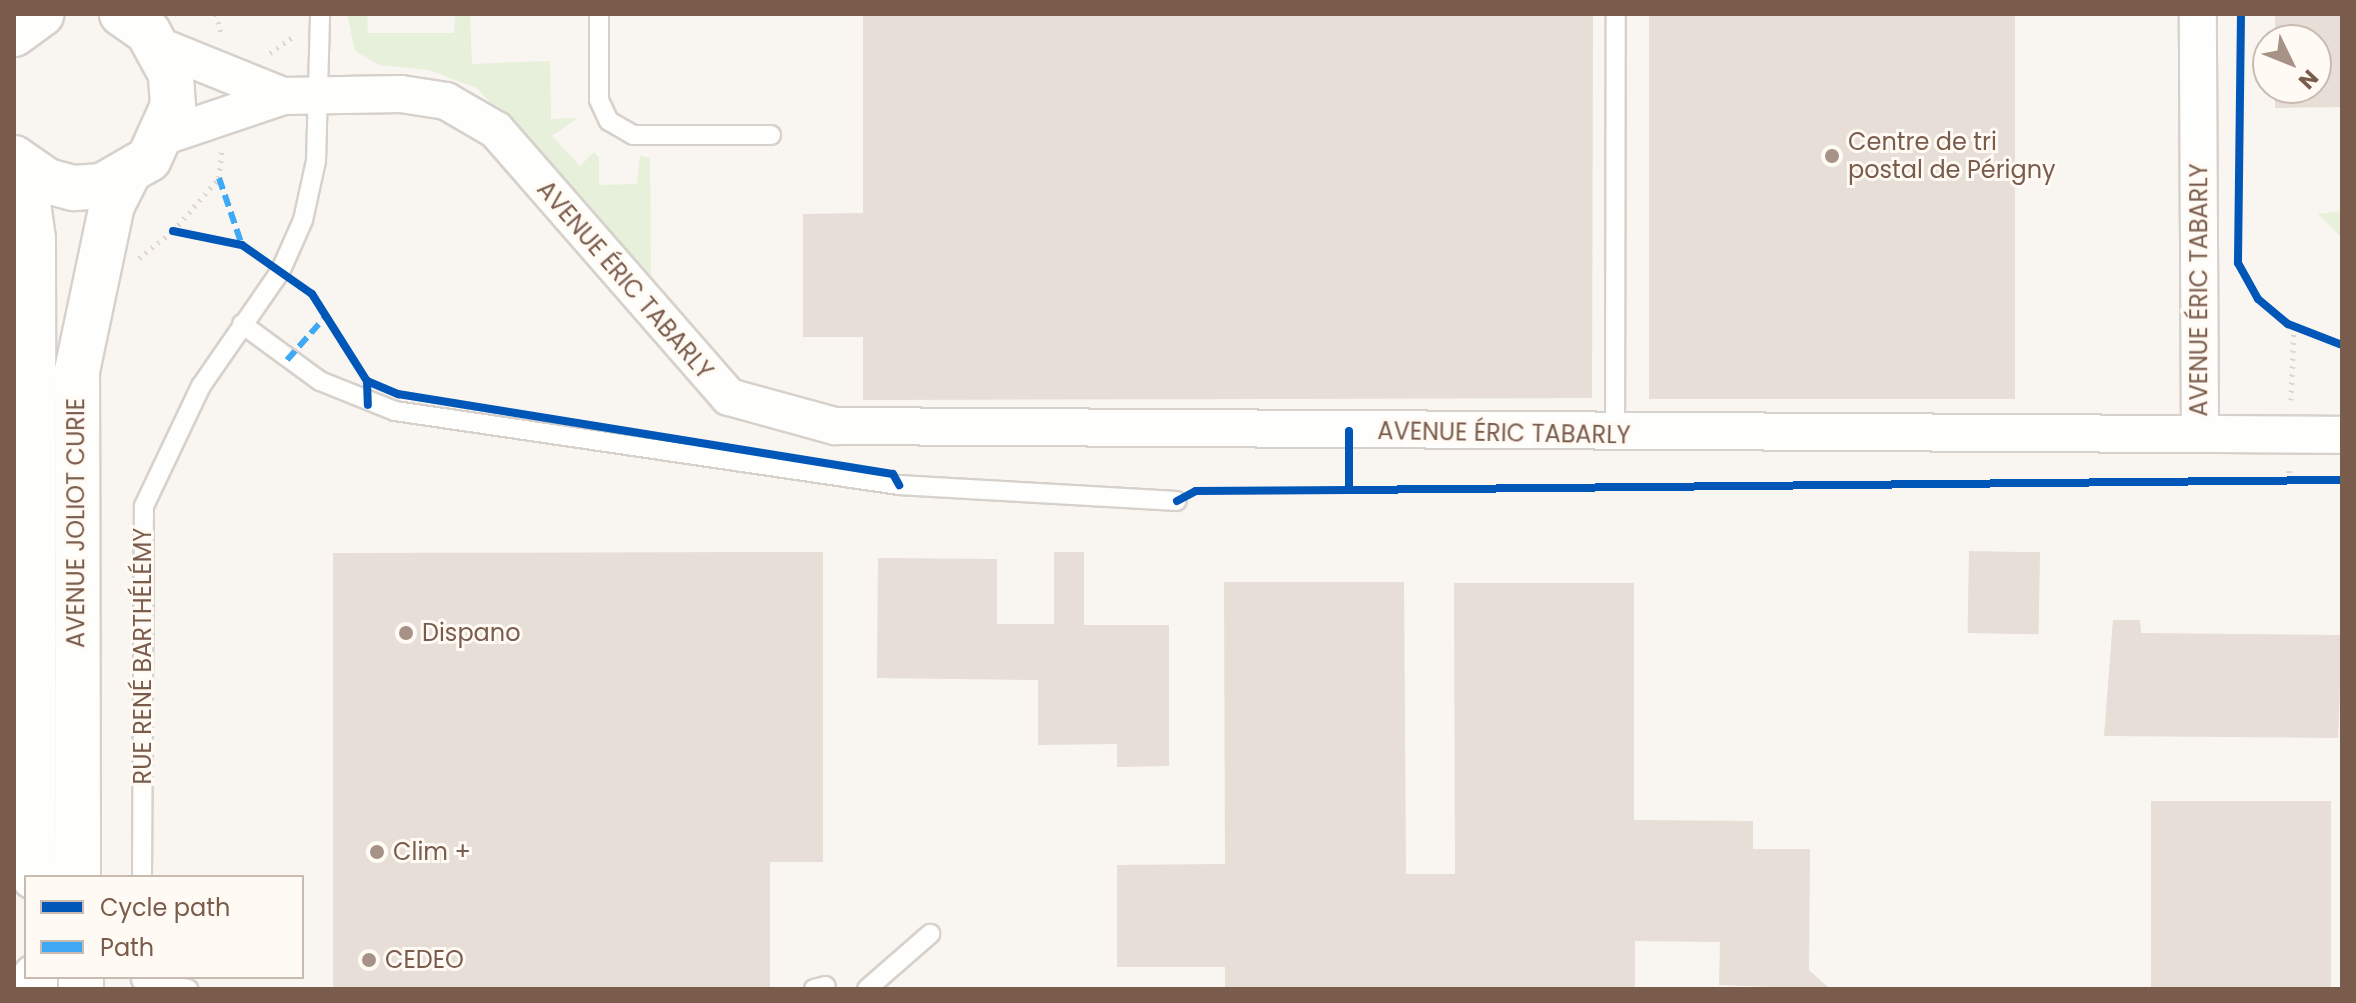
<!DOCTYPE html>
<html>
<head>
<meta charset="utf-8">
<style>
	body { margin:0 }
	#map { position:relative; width:2356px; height:1003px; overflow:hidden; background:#f9f5f0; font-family:Poppins,sans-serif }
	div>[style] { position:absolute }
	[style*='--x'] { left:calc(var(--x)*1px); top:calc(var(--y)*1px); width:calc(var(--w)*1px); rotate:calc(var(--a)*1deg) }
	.green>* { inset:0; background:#e7f0db }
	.building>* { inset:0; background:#e6ded7; transform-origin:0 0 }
	.path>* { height:5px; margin-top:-2.5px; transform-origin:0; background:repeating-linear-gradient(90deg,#dcd5d0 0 2px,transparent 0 8px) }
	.roads { filter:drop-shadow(2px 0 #d7d1cb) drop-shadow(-2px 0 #d7d1cb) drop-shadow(0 2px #d7d1cb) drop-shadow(0 -2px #d7d1cb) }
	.lane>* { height:18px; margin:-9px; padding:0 9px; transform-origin:9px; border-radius:9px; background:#fefefd }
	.street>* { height:36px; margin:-18px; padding:0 18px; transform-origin:18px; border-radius:18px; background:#fefefd }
	.secondary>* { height:44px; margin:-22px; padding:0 22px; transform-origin:22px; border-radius:22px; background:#fefefd }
	.quiet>* { height:6px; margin-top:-3px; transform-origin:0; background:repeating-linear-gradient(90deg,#3fa9f5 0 12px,transparent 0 18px) }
	.cycleway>* { height:8px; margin:-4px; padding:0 4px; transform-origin:4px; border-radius:4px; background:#0057b8 }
	.dots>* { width:22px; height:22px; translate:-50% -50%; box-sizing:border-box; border:4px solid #fffaf3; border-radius:50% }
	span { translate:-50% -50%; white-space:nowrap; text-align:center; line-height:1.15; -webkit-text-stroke:6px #fffaf3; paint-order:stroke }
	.poi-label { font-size:24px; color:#7a5c4d }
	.left { translate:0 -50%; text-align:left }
	.street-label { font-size:24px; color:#7a5c4d }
	.frame { position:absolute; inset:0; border:16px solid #7a5c4d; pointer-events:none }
	.legend { position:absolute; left:24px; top:875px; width:280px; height:104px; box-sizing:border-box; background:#fffaf3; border:2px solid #cabbb1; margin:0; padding:10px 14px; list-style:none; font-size:24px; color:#7a5c4d }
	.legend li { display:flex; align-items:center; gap:16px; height:40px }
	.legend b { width:40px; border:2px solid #cabbb1 }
	.north { position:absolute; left:2252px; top:24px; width:80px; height:80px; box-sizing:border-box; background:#fffaf3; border:2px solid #cabbb1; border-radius:50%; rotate:133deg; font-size:22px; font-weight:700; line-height:32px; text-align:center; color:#7a5c4d }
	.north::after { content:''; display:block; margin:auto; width:28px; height:36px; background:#a69286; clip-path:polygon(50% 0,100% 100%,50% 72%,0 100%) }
</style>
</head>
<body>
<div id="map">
	<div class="green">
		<i style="clip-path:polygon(347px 14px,367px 14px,368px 33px,454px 33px,455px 14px,470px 14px,472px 64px,550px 61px,551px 119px,578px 118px,552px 136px,580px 166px,594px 152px,599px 157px,599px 185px,637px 184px,640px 156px,650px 158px,651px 279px,477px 88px,429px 70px,379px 65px,355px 51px)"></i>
		<i style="clip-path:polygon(2342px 211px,2342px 238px,2318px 214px)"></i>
	</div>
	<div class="building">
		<i style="clip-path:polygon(863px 14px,1593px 14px,1592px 398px,863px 400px,863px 337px,803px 337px,803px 214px,863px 213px)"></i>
		<i style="left:1649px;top:14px;width:366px;height:385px"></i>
		<i style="clip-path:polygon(2275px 14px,2342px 14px,2342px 107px,2275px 108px,2275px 88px,2316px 88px,2316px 40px,2275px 40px)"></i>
		<i style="left:1969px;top:551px;width:71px;height:82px;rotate:1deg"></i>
		<i style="clip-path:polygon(823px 552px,823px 862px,770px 862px,770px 988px,333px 988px,333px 553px)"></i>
		<i style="clip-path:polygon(1054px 552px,1084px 552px,1084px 625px,1169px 625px,1169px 766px,1117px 767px,1117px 744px,1038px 745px,1038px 680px,877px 678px,878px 558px,997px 559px,997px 624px,1054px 624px)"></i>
		<i style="clip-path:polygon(1224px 582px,1404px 582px,1406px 874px,1455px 874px,1454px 583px,1634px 583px,1634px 820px,1753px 821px,1753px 849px,1810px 849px,1809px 970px,1830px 989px,1719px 985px,1720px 942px,1635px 941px,1635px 989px,1225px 989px,1225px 967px,1117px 967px,1117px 865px,1225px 864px)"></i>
		<i style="clip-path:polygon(2113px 620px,2140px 620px,2141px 633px,2342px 635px,2338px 738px,2104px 736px)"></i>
		<i style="left:2151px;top:801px;width:180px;height:188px"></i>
	</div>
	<div class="path">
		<i style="--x:216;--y:14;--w:23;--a:75"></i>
		<i style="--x:2241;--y:14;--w:249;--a:90.7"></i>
		<i style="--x:2238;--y:263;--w:41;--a:60.9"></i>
		<i style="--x:2258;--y:299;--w:39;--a:40"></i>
		<i style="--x:2288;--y:324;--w:58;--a:21.3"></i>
		<i style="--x:270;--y:53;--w:29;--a:-35"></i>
		<i style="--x:139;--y:258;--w:43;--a:-38.5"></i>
		<i style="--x:173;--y:231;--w:70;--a:-49"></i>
		<i style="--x:219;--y:178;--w:28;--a:-84"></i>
		<i style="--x:2291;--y:400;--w:74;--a:-87.7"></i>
		<i style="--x:2289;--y:480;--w:14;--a:-90"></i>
	</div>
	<div class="roads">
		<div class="lane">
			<i style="--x:599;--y:14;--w:86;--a:90"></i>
			<i style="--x:599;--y:100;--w:23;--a:65"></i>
			<i style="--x:609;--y:121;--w:28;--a:30"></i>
			<i style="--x:633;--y:135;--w:138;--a:0"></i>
			<i style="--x:242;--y:324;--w:97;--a:36.2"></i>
			<i style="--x:320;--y:381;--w:81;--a:21.8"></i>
			<i style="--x:395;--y:411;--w:509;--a:8.35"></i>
			<i style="--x:899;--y:485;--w:278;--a:3.3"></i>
			<i style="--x:1615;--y:435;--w:421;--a:-89.9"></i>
			<i style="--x:142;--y:877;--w:371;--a:-89.7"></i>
			<i style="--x:144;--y:506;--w:133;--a:-64.6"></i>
			<i style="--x:201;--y:386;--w:139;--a:-55.3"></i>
			<i style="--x:280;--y:272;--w:57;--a:-66.1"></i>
			<i style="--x:303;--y:220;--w:60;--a:-77.6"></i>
			<i style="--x:316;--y:161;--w:147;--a:-88.4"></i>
			<i style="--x:141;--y:980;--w:48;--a:10.8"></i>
			<i style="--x:814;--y:989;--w:12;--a:-14"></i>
			<i style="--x:867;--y:989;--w:84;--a:-41.1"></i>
		</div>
		<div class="street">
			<i style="--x:159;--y:46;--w:134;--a:22"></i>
			<i style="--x:165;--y:136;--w:125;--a:-18.7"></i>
			<i style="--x:283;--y:96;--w:118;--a:-1"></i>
			<i style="--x:401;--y:94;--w:46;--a:8.8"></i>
			<i style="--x:446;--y:101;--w:58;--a:30.1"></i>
			<i style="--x:496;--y:130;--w:354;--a:48.9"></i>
			<i style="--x:729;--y:397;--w:110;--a:15.3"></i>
			<i style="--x:835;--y:426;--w:1365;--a:0.34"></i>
			<i style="--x:2200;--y:434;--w:420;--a:-90.3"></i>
			<i style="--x:2200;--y:434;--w:142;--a:0.4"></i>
		</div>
		<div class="secondary">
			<i style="--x:14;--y:34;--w:34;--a:-36"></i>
			<i style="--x:14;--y:158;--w:40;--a:34.9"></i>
			<i style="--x:47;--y:181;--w:28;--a:15"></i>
			<i style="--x:74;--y:188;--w:28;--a:-4"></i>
			<i style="--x:102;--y:186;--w:54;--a:-29.9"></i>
			<i style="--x:149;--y:159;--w:58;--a:-65.6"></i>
			<i style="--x:173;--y:106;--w:32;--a:-94"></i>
			<i style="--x:171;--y:74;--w:48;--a:-118.7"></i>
			<i style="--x:148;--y:32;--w:32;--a:-145"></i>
			<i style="--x:23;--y:167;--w:73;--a:82.1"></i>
			<i style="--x:33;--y:239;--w:638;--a:89.91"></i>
			<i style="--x:78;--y:877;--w:506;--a:-90.11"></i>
			<i style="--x:77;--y:371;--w:170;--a:-78.1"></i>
			<i style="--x:112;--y:205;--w:33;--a:-63"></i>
			<i style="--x:35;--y:977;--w:12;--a:90"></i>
			<i style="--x:81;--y:977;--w:12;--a:90"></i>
		</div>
	</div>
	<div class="quiet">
		<i style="--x:219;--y:178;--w:71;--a:71.1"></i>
		<i style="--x:287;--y:360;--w:59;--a:-48.4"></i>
	</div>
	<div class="cycleway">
		<i style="--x:2241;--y:14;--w:249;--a:90.7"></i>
		<i style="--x:2238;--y:263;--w:41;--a:60.9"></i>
		<i style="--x:2258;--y:299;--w:39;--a:40"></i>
		<i style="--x:2288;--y:324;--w:58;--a:21.3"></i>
		<i style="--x:173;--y:231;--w:70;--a:11.5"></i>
		<i style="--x:242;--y:245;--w:85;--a:35"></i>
		<i style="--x:312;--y:294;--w:103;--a:57.7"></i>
		<i style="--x:367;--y:381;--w:24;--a:88"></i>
		<i style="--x:367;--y:381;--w:34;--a:23"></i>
		<i style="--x:398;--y:394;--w:501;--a:9.18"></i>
		<i style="--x:893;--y:474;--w:13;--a:61"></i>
		<i style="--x:1349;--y:431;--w:59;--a:90"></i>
		<i style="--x:1349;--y:490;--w:993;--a:-0.58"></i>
		<i style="--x:1177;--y:501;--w:21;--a:-28"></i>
		<i style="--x:1196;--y:491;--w:153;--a:-0.4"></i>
	</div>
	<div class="dots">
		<i style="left:1832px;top:156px;background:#a69286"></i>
		<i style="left:406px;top:633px;background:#a69286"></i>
		<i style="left:377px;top:852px;background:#a69286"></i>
		<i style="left:369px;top:960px;background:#a69286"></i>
	</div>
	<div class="poi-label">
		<span class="left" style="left:1848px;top:156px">Centre de tri<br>postal de Périgny</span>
		<span class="left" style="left:422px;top:633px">Dispano</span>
		<span class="left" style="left:393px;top:852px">Clim +</span>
		<span class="left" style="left:385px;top:960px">CEDEO</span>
	</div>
	<div class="street-label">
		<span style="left:625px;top:280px;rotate:49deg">AVENUE ÉRIC TABARLY</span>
		<span style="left:2199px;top:290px;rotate:-90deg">AVENUE ÉRIC TABARLY</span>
		<span style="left:1504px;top:433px;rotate:1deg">AVENUE ÉRIC TABARLY</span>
		<span style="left:76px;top:523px;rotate:-90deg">AVENUE JOLIOT CURIE</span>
		<span style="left:143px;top:656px;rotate:-90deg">RUE RENÉ BARTHÉLÉMY</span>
	</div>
	<div class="frame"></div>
	<ul class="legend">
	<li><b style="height:10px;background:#0057b8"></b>Cycle path</li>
	<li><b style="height:10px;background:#3fa9f5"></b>Path</li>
	</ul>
	<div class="north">N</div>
</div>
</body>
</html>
